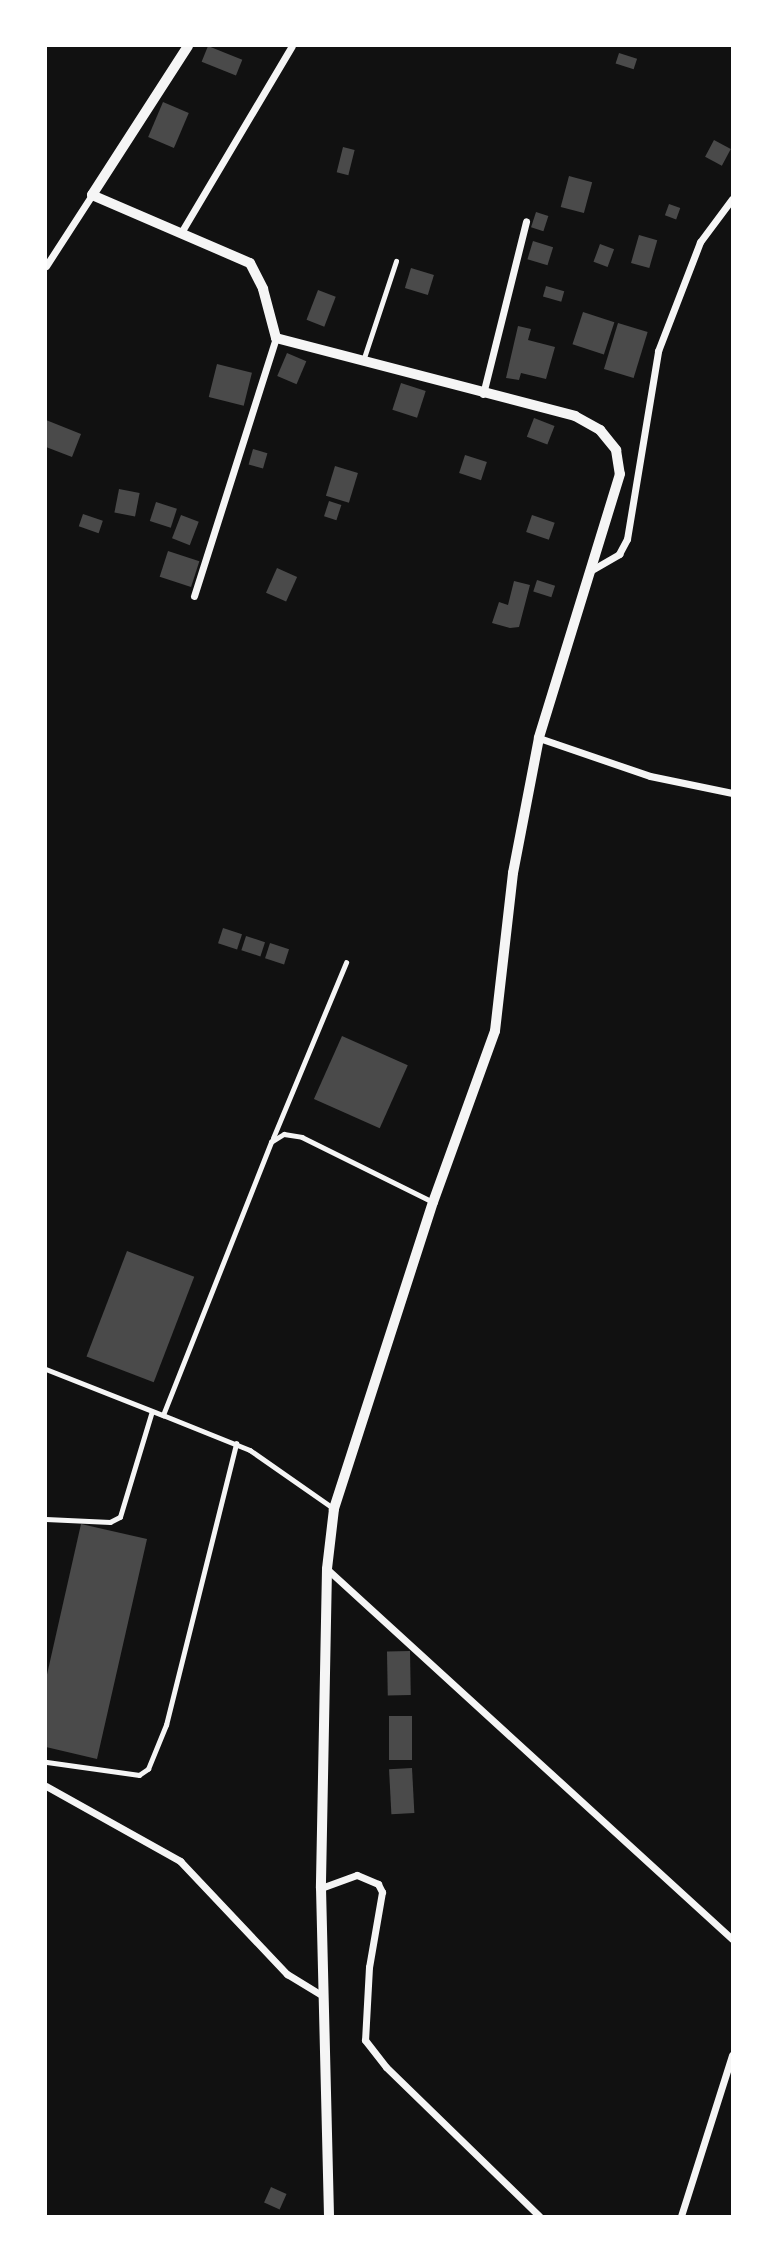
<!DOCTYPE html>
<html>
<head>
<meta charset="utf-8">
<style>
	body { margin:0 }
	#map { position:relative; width:778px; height:2262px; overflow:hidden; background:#111; font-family:Signika,sans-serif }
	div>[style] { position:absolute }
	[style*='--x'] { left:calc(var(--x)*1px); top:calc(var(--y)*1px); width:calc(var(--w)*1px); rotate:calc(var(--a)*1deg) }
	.building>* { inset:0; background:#4a4a4a; transform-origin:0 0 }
	.service>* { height:4.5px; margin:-2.25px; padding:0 2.25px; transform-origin:2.25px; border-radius:2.25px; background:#f5f5f5 }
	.minor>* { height:7px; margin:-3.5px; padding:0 3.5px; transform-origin:3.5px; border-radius:3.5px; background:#f5f5f5 }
	.tertiary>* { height:10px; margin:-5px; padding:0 5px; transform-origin:5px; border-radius:5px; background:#f5f5f5 }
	span { translate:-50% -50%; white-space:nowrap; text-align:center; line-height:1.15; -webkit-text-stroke:5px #fff; paint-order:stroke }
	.frame { position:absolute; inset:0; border:47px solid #fff; pointer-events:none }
</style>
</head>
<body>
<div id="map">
	<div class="building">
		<i style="left:208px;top:46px;width:37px;height:17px;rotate:22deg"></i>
		<i style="left:619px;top:53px;width:19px;height:11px;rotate:18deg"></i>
		<i style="left:163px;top:102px;width:28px;height:38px;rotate:23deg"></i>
		<i style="left:714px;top:140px;width:19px;height:19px;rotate:28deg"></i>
		<i style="left:343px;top:147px;width:12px;height:26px;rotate:14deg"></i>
		<i style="left:569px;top:176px;width:24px;height:32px;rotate:15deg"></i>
		<i style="left:669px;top:204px;width:12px;height:12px;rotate:20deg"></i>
		<i style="left:536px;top:212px;width:13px;height:16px;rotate:18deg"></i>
		<i style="left:639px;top:235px;width:19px;height:29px;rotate:16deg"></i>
		<i style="left:533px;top:241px;width:21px;height:19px;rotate:17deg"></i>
		<i style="left:600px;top:244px;width:15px;height:19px;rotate:20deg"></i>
		<i style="left:411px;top:268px;width:24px;height:21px;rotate:17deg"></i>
		<i style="left:546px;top:286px;width:19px;height:11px;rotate:16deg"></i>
		<i style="left:318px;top:290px;width:19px;height:32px;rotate:21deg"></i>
		<i style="left:583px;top:312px;width:33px;height:34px;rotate:18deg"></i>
		<i style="left:618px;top:323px;width:31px;height:48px;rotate:17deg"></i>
		<i style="clip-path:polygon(518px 326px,531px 329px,528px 340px,555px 347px,546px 379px,521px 373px,519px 380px,506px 378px)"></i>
		<i style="left:287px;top:353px;width:21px;height:25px;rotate:23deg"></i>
		<i style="left:217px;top:364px;width:36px;height:34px;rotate:14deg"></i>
		<i style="left:401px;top:383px;width:26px;height:28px;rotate:18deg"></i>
		<i style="left:534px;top:418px;width:22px;height:20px;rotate:21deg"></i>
		<i style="clip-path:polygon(46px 420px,81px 434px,72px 457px,46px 447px)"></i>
		<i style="left:253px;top:449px;width:15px;height:16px;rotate:16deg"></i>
		<i style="left:465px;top:455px;width:23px;height:19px;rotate:18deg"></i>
		<i style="left:335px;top:466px;width:24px;height:31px;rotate:17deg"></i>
		<i style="left:119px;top:489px;width:21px;height:24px;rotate:11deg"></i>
		<i style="left:329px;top:501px;width:13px;height:16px;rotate:18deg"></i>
		<i style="left:156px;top:502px;width:22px;height:20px;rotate:18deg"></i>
		<i style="left:83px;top:514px;width:21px;height:13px;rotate:19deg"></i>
		<i style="left:181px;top:515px;width:19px;height:25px;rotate:21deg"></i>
		<i style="left:532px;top:515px;width:24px;height:18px;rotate:19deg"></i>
		<i style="left:168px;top:551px;width:33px;height:27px;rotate:18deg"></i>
		<i style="left:277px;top:568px;width:22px;height:27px;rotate:24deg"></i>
		<i style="left:537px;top:580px;width:19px;height:12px;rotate:18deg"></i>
		<i style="clip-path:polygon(514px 581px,530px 585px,519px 627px,510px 628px,492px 623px,499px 602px,508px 605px)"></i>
		<i style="left:223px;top:928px;width:20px;height:16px;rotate:18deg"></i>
		<i style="left:246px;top:936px;width:20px;height:15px;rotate:18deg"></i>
		<i style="left:270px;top:943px;width:20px;height:16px;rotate:18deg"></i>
		<i style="left:342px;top:1036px;width:72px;height:69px;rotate:24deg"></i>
		<i style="left:127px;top:1251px;width:72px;height:113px;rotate:21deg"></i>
		<i style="clip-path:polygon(81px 1524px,147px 1539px,97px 1759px,46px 1747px,46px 1679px)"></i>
		<i style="left:410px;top:1651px;width:44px;height:23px;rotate:89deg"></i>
		<i style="left:389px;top:1716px;width:23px;height:44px"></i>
		<i style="left:412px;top:1768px;width:45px;height:23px;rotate:87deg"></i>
		<i style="left:271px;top:2187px;width:17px;height:17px;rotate:24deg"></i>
	</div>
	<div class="service">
		<i style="--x:363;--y:361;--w:105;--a:-71.7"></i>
		<i style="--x:273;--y:1138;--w:190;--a:-67.4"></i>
		<i style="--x:46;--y:1369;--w:126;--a:21.5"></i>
		<i style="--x:163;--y:1415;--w:294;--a:-68.4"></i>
		<i style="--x:271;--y:1142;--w:15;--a:-32"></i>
		<i style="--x:284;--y:1134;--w:18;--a:9"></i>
		<i style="--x:302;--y:1137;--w:146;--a:26.4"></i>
		<i style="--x:163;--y:1415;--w:94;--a:21.9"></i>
		<i style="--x:250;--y:1450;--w:101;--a:34.9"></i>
		<i style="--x:46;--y:1519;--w:64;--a:2.7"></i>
		<i style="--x:110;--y:1522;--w:11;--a:-27"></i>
		<i style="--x:120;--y:1517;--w:108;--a:-73.2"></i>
		<i style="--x:47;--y:1762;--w:93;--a:8"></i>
		<i style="--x:139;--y:1775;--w:11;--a:-34"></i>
		<i style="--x:148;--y:1769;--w:48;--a:-67.8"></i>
		<i style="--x:166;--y:1725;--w:290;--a:-76"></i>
	</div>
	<div class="minor">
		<i style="--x:182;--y:231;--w:215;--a:-59.3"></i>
		<i style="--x:46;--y:266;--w:85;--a:-57.1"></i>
		<i style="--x:483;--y:394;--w:178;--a:-76"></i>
		<i style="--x:590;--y:571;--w:34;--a:-30"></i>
		<i style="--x:619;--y:554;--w:17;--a:-62"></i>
		<i style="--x:627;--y:539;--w:191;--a:-80.6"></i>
		<i style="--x:658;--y:351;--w:117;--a:-68.9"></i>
		<i style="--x:700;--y:242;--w:54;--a:-53.3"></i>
		<i style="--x:194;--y:596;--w:271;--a:-72.4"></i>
		<i style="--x:539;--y:738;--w:117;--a:18.9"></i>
		<i style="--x:650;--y:776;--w:84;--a:11.7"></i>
		<i style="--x:327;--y:1569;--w:549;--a:42.41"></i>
		<i style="--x:46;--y:1786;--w:154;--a:29.2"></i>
		<i style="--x:180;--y:1861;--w:156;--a:46.6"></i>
		<i style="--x:287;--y:1974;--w:42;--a:31.4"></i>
		<i style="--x:321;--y:1888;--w:38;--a:-20"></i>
		<i style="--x:357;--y:1875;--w:23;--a:23"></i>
		<i style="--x:378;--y:1884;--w:9;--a:63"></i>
		<i style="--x:382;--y:1892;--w:76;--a:99.8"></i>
		<i style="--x:369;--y:1967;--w:73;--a:93.1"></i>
		<i style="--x:365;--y:2040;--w:34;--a:52"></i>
		<i style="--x:386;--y:2067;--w:214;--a:44.2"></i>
		<i style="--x:681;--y:2216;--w:169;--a:-72.4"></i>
	</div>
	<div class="tertiary">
		<i style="--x:188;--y:46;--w:177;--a:122.8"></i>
		<i style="--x:92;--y:195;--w:172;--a:23.3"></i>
		<i style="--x:250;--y:263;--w:29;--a:63"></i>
		<i style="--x:263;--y:289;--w:51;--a:75.1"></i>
		<i style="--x:276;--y:338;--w:309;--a:14.6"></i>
		<i style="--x:575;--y:416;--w:29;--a:29"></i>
		<i style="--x:600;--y:430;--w:26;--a:51"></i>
		<i style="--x:616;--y:450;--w:24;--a:81"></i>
		<i style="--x:620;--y:474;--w:276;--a:107.1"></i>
		<i style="--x:539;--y:738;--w:137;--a:100.9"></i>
		<i style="--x:513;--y:873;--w:159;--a:96.5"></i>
		<i style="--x:495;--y:1031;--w:182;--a:109.9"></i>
		<i style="--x:433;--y:1202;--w:323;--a:107.9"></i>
		<i style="--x:334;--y:1509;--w:60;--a:96.7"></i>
		<i style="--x:327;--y:1569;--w:319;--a:91.1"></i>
		<i style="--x:321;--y:1888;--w:328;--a:88.6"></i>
	</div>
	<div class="frame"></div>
</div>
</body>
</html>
